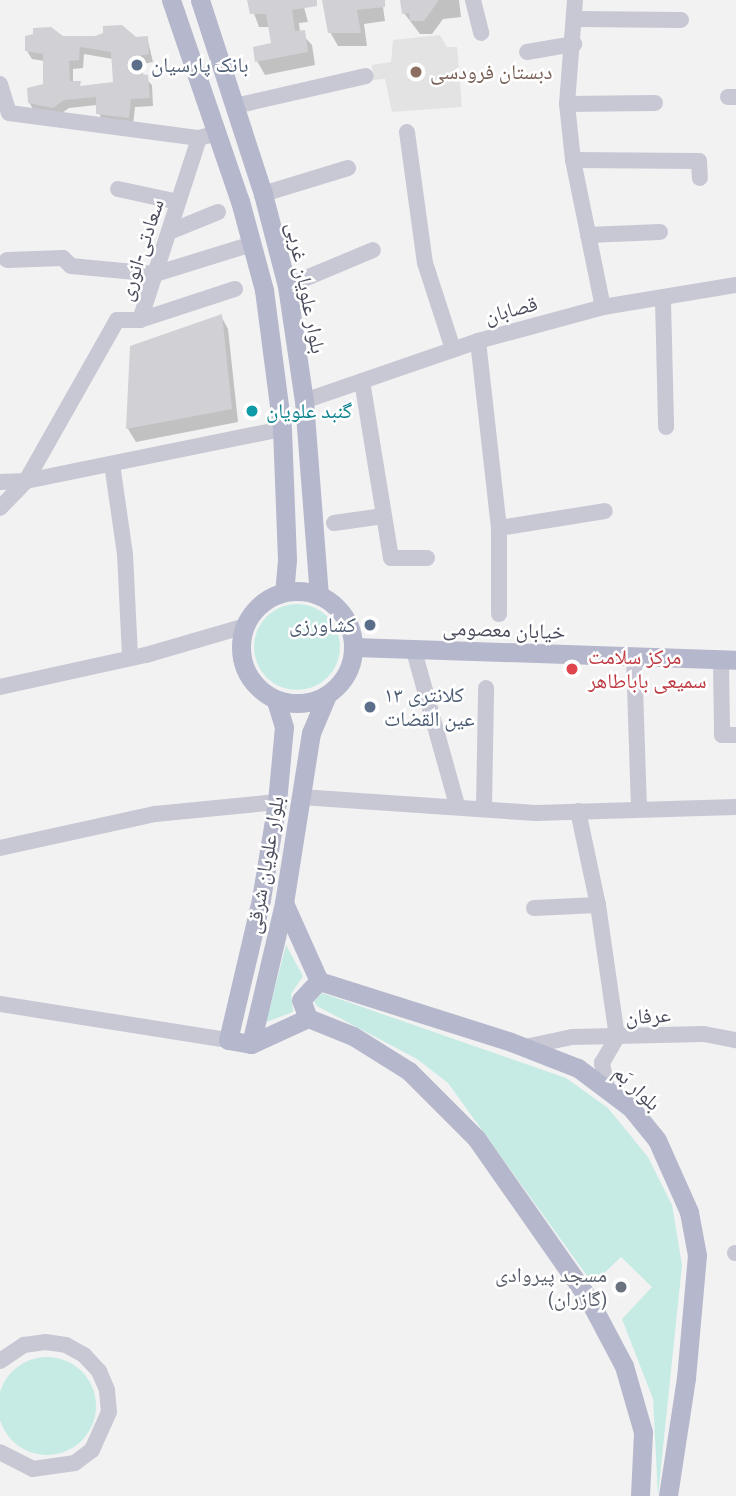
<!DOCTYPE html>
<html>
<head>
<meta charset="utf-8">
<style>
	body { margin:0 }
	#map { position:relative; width:736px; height:1496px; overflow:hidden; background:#f3f2f2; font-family:"Archivo Narrow","Noto Naskh Arabic",sans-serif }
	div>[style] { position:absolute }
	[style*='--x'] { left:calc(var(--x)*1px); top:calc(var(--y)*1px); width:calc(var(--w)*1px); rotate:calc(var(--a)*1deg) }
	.education>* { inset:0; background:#e4e3e3 }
	.green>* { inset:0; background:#c6ebe4 }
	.round { border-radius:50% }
	.shadow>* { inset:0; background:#0003 }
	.building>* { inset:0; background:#d0d0d5 }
	.minor>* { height:16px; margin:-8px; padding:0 8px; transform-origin:8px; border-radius:8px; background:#c7c8d4 }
	.major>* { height:19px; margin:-9.5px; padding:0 9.5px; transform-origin:9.5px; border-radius:9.5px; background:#b5b7cc }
	.major>.ring { margin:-9.5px; padding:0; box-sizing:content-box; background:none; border:19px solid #b5b7cc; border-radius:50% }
	.dots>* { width:19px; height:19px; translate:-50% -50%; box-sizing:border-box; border:4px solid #fff; border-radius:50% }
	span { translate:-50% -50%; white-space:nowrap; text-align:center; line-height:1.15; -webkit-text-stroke:5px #fff; paint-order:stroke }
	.service-label { font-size:21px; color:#4e5e75 }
	.left { translate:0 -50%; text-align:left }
	.right { translate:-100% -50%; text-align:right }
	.education-label { font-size:21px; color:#785e54 }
	.street-label { font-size:21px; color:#4b4d5d }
	.culture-label { font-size:21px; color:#0d838f }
	.health-label { font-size:21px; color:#be3a42 }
	.worship-label { font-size:21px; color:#5b616d }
</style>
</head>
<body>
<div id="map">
	<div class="education">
		<i style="clip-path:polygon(440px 35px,447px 47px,457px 47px,462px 107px,392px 112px,385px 79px,373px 80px,372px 65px,391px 62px,393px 40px)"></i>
	</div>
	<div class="green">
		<i class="round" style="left:254px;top:604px;width:86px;height:86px"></i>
		<i style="clip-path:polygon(286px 945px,303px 976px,291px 994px,293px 1012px,266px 1022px)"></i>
		<i style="clip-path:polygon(322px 993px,566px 1078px,608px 1108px,648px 1157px,672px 1205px,682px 1265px,658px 1496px,653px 1399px,622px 1319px,652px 1287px,621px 1257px,593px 1284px,448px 1083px,417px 1059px,317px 1006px,314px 1001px)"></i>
		<i class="round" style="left:-2px;top:1357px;width:98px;height:98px"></i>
	</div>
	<div class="shadow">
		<i style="clip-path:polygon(249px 0,302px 0,308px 22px,299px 23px,300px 32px,312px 45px,315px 65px,265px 75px,257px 61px,273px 45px,270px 27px,259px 27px)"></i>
		<i style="clip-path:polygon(324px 0,382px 0,385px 21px,364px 24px,367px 46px,338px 46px,330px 32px)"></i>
		<i style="clip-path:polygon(403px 0,459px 0,461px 17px,443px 19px,432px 34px,420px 34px,404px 13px)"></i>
		<i style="clip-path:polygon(evenodd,147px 37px,153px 62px,142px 64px,143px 76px,152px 85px,153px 106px,135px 107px,133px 126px,102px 122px,97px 105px,69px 108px,58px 116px,34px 111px,29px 102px,44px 85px,44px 61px,32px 59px,27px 51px,62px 38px,147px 37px,84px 54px,113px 59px,115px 83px,82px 87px,73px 83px,73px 69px,83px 68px,84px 54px)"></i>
		<i style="clip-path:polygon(221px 316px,228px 329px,238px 422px,136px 442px,128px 429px,131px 347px)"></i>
	</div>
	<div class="building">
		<i style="clip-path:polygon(247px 0,317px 0,317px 6px,292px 10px,295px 31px,305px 30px,308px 52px,255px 62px,253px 47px,271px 43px,266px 14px,250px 14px)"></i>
		<i style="clip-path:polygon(322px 0,385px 0,385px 7px,357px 10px,361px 33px,328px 33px)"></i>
		<i style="clip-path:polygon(400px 0,439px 0,424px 21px,410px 21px,409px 13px,402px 14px)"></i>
		<i style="clip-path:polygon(evenodd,122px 25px,136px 37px,148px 36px,149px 54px,139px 56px,140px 74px,148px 75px,150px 98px,131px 99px,129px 118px,96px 114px,96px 97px,64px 100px,53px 108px,28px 103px,27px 88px,43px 84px,43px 54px,25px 51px,25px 36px,33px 34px,33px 28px,51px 27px,63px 36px,95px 36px,103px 33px,103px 26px,122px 25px,80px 47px,111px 52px,113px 82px,80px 86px,81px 81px,70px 81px,69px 61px,79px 60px,80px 47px)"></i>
		<i style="clip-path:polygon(222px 314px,232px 409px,126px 429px,130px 346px)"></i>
	</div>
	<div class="minor">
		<i style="--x:473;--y:0;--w:34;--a:76"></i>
		<i style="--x:575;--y:0;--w:104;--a:94.4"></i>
		<i style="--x:567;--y:104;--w:56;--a:83.9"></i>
		<i style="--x:573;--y:160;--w:150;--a:78.5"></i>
		<i style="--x:576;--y:19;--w:105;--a:0.5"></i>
		<i style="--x:527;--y:52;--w:48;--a:-9.7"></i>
		<i style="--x:0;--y:84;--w:30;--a:73"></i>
		<i style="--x:9;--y:113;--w:192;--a:7.5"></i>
		<i style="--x:728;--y:97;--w:8;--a:0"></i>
		<i style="--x:567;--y:104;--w:88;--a:-0.7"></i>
		<i style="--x:235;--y:106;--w:134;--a:-12.9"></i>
		<i style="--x:407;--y:132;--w:132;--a:82.2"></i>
		<i style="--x:425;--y:263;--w:90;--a:72"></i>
		<i style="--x:573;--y:160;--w:126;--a:0.5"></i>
		<i style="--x:699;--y:161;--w:17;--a:87"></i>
		<i style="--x:118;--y:189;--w:61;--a:12.2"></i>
		<i style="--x:263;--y:194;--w:89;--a:-17"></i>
		<i style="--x:169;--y:232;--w:53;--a:-22.2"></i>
		<i style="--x:588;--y:235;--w:72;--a:-2.4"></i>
		<i style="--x:7;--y:260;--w:56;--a:-2"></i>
		<i style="--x:63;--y:258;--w:11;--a:45"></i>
		<i style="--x:71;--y:266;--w:84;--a:5.4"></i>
		<i style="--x:155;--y:274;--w:102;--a:-17.2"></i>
		<i style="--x:287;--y:286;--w:93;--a:-22.7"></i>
		<i style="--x:663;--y:300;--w:127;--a:88.6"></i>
		<i style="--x:140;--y:320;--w:100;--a:-18.1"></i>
		<i style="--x:478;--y:341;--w:188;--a:83.6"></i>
		<i style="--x:499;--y:528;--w:86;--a:90"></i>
		<i style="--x:362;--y:381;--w:179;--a:80.7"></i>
		<i style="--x:391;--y:558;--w:36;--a:0"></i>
		<i style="--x:304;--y:401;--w:184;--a:-19"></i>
		<i style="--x:478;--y:341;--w:130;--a:-15.2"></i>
		<i style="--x:603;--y:307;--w:135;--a:-9.4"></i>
		<i style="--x:112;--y:464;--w:91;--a:81.8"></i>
		<i style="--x:125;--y:554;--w:102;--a:87.2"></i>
		<i style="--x:0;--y:482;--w:26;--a:-2"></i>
		<i style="--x:26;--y:481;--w:261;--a:-11.5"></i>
		<i style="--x:0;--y:508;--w:37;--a:-46"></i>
		<i style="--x:26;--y:481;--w:185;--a:-60.5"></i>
		<i style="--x:117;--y:320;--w:23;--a:0"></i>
		<i style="--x:140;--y:320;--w:191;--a:-72"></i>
		<i style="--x:199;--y:138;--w:20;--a:-15"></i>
		<i style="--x:334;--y:523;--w:50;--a:-8"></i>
		<i style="--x:499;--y:528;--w:107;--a:-9.1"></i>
		<i style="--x:414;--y:651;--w:160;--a:74.4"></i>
		<i style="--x:634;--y:657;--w:151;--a:88.1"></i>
		<i style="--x:721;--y:660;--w:75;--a:89.2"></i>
		<i style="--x:722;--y:735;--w:14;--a:0"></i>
		<i style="--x:0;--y:687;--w:149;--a:-12.4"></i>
		<i style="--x:146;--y:655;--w:103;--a:-16.3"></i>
		<i style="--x:301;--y:797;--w:235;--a:3.9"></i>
		<i style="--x:535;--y:813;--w:201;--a:-1.7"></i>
		<i style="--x:484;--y:807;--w:119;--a:-89"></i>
		<i style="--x:578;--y:811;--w:96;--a:78"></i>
		<i style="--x:598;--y:905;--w:133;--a:81.8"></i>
		<i style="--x:0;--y:848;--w:159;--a:-12.4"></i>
		<i style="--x:155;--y:814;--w:123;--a:-5.6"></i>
		<i style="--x:534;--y:908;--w:64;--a:-2.7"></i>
		<i style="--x:0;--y:1004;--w:231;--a:9"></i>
		<i style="--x:525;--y:1047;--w:48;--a:-12"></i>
		<i style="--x:572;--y:1037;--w:132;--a:-1.3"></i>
		<i style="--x:704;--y:1034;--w:33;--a:11"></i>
		<i style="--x:607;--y:1087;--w:25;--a:-102"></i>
		<i style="--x:602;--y:1063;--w:30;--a:-60"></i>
		<i style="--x:735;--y:1253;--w:1;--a:0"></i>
		<i style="--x:0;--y:1361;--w:29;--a:-34"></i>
		<i style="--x:24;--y:1345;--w:21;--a:-8"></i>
		<i style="--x:45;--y:1342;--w:21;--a:8"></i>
		<i style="--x:66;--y:1345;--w:21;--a:29"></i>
		<i style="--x:84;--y:1355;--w:22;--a:47"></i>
		<i style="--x:99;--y:1371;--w:21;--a:67"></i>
		<i style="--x:107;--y:1390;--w:22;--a:85"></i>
		<i style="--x:109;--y:1412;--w:42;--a:114.1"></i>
		<i style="--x:92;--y:1450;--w:21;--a:143"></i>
		<i style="--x:75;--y:1463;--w:42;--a:171.9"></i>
		<i style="--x:33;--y:1469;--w:37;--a:-153"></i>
	</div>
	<div class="major">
		<i style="--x:171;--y:0;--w:213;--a:71.1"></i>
		<i style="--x:240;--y:201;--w:92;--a:74.9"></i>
		<i style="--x:264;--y:290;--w:140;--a:82.6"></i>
		<i style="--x:282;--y:429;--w:131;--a:87.8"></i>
		<i style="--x:287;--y:560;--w:32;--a:95"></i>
		<i style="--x:200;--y:0;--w:204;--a:72"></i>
		<i style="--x:263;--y:194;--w:95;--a:75.4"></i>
		<i style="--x:287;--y:286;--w:116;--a:81.6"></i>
		<i style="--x:304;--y:401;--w:195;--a:85.6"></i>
		<i class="ring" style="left:241px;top:591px;width:93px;height:93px"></i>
		<i style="--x:354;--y:647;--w:382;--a:1.9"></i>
		<i style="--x:284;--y:903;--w:85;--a:65.8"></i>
		<i style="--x:319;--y:981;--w:201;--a:17.6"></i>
		<i style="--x:511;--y:1042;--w:72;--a:21.2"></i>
		<i style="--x:578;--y:1068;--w:66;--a:37"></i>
		<i style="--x:631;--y:1108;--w:41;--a:50.9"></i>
		<i style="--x:657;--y:1140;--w:79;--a:66"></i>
		<i style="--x:689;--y:1212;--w:44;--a:79.5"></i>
		<i style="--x:697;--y:1255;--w:123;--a:95.1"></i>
		<i style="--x:686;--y:1378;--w:119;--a:98.7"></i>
		<i style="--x:308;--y:1018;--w:19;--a:-111"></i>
		<i style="--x:301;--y:1000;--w:26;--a:-47"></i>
		<i style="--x:251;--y:1044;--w:63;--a:-24.5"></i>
		<i style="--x:308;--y:1018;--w:48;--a:21.8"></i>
		<i style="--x:353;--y:1036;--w:66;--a:32"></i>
		<i style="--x:409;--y:1071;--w:95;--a:45"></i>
		<i style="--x:476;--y:1138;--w:195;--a:55"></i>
		<i style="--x:588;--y:1298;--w:77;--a:62.1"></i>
		<i style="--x:624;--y:1366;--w:69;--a:73.9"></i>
		<i style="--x:643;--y:1432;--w:64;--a:92.7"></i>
		<i style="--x:251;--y:1044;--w:23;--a:-170"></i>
		<i style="--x:228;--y:1040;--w:145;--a:-76.8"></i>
		<i style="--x:261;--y:899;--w:98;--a:-80.6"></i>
		<i style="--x:277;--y:802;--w:75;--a:-84.7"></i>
		<i style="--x:284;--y:727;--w:28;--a:-107"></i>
		<i style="--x:251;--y:1044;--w:145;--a:-76.8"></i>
		<i style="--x:284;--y:903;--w:172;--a:-81"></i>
		<i style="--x:311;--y:733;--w:41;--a:-67.2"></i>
	</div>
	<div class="dots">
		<i style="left:137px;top:65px;background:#5c6f8a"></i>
		<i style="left:416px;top:72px;background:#8d6e63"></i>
		<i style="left:252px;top:411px;background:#0f9aa8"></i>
		<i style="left:370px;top:625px;background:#5c6f8a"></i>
		<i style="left:572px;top:669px;background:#e0444e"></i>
		<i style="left:370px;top:707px;background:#5c6f8a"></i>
		<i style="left:621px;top:1287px;background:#6b7280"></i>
	</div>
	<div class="service-label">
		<span class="left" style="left:151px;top:65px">بانک پارسیان</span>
		<span class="right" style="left:356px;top:625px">کشاورزی</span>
		<span class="left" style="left:384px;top:707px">کلانتری ۱۳<br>عین القضات</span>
	</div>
	<div class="education-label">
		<span class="left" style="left:430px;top:72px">دبستان فرودسی</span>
	</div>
	<div class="street-label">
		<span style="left:141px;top:250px;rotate:-72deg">سعادتی-انوری</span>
		<span style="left:306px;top:288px;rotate:79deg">بلوار علویان غربی</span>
		<span style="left:511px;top:310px;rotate:-15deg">قصابان</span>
		<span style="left:504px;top:630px;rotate:2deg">خیابان معصومی</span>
		<span style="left:265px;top:865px;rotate:-80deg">بلوار علویان شرقی</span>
		<span style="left:648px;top:1016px;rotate:-3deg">عرفان</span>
		<span style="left:637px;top:1088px;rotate:43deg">بلوار بَم</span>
	</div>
	<div class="culture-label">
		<span class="left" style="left:266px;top:411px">گنبد علویان</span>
	</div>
	<div class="health-label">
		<span class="left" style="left:588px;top:669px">مرکز سلامت<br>سمیعی باباطاهر</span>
	</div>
	<div class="worship-label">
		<span class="right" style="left:607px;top:1287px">مسجد پیروادی<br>(گازران)</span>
	</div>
</div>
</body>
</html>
